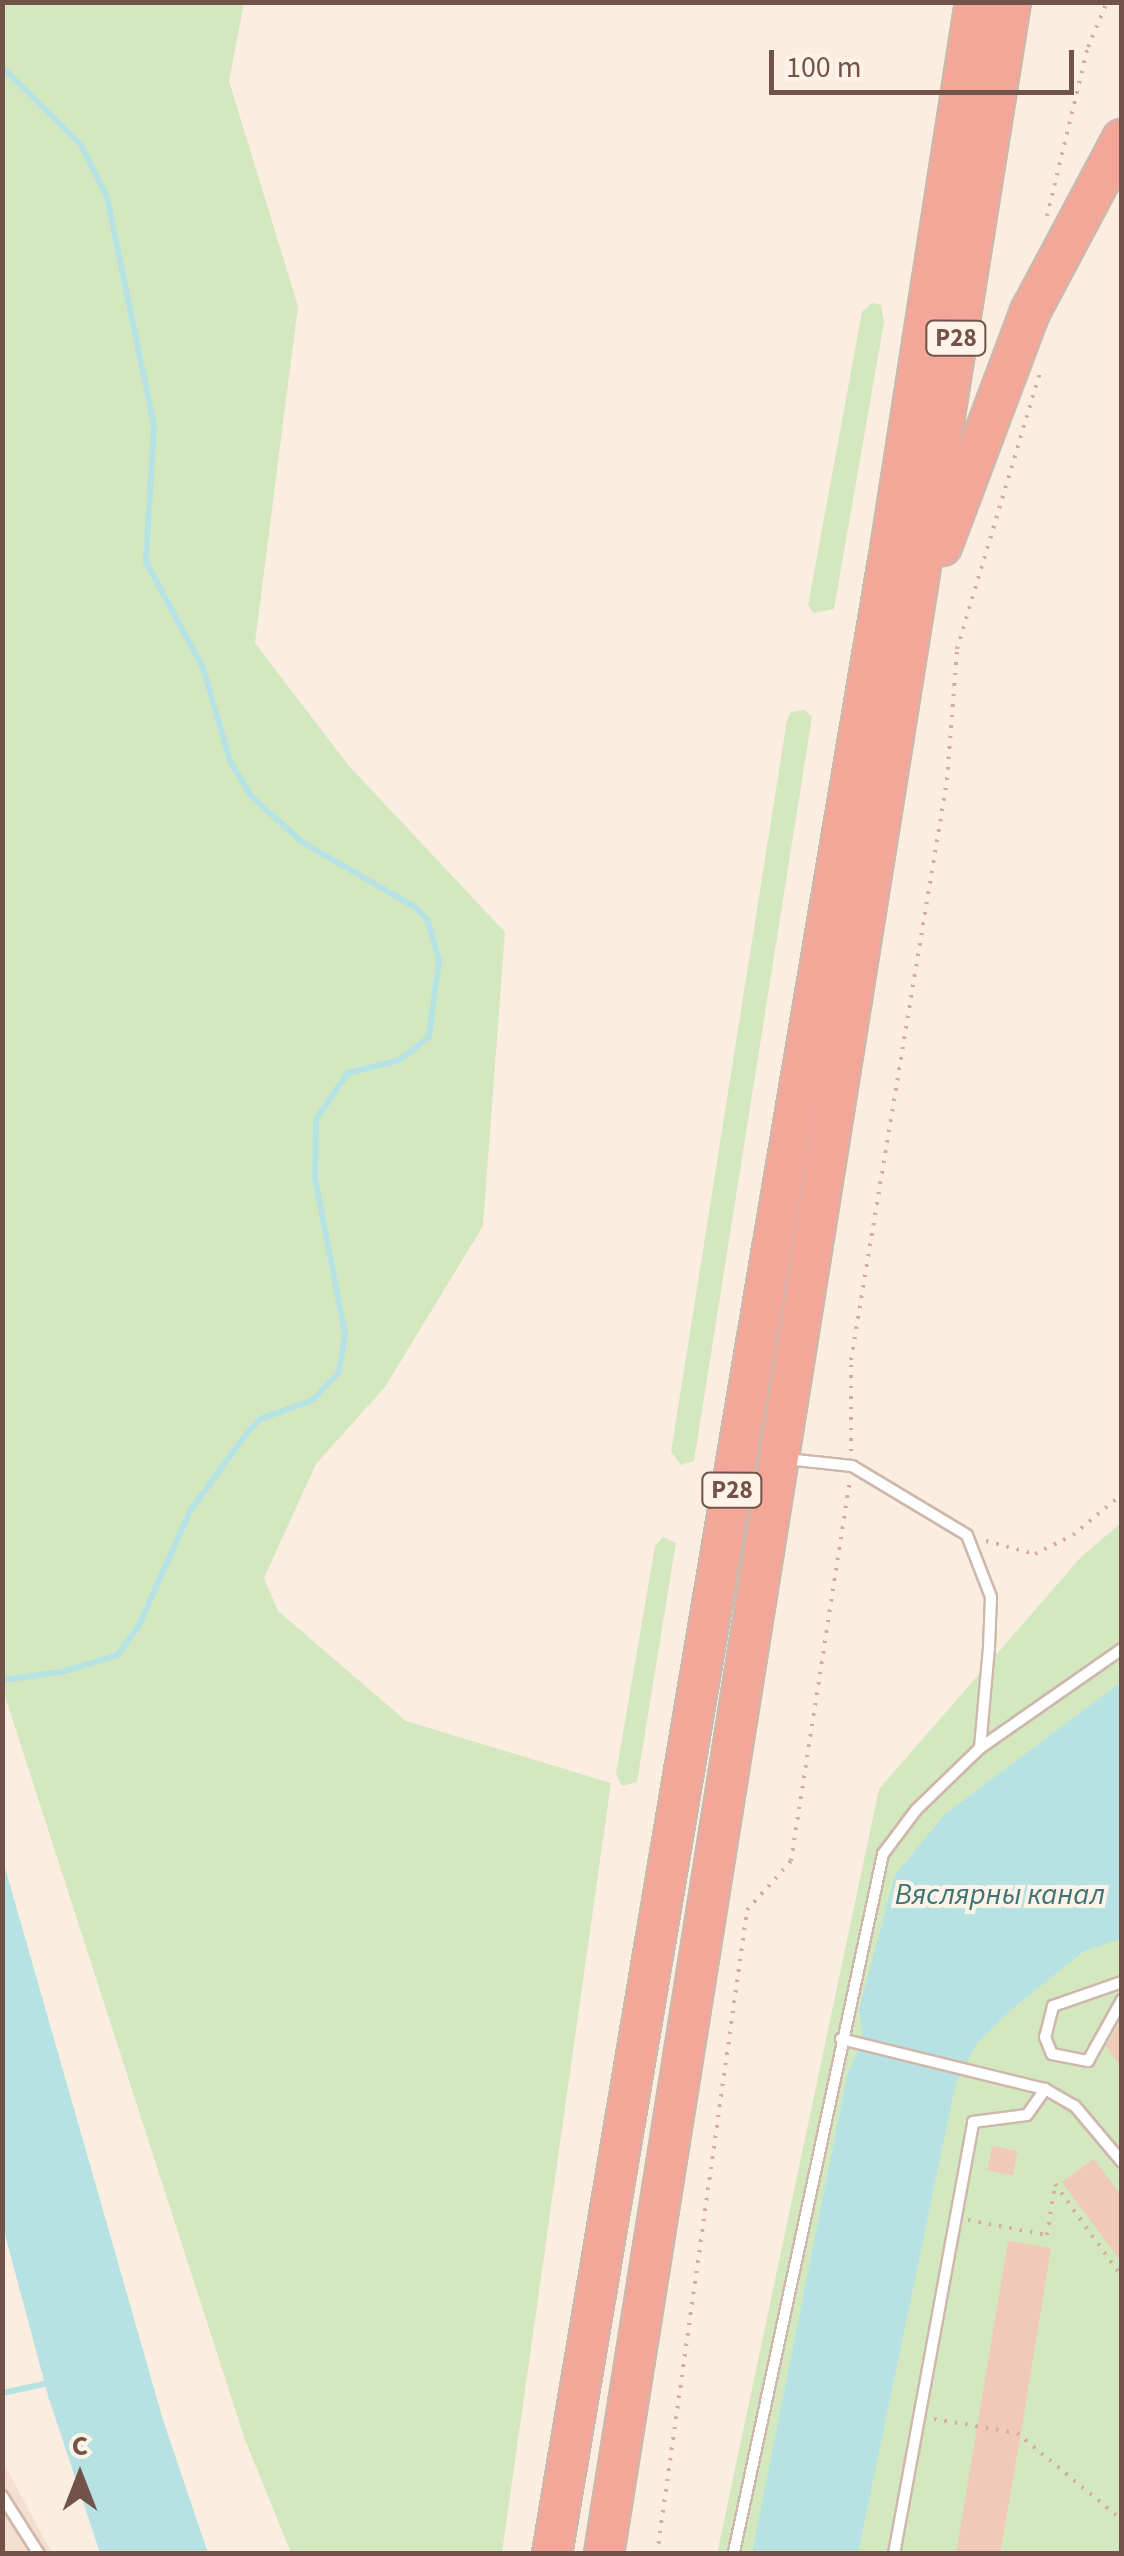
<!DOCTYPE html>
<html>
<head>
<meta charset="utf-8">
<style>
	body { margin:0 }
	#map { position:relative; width:1124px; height:2556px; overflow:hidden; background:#fbeee1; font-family:"Source Sans 3",sans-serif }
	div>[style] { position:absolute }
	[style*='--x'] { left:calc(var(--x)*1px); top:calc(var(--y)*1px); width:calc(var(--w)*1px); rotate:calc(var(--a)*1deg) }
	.residential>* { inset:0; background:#f3dfd0 }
	.green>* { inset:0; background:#d4e8c0 }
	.water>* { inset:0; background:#b6e2e4 }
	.stream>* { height:6px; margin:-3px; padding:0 3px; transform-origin:3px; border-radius:3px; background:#b6e2e4 }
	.building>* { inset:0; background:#f0c9b9; transform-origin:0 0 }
	.path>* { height:4px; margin-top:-2px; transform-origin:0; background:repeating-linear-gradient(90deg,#d4ad9d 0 2.5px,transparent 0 10.5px) }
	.roads { filter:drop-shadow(2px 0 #ceb7ab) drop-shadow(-2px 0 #ceb7ab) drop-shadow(0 2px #ceb7ab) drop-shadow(0 -2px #ceb7ab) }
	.lane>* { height:10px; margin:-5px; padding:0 5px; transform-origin:5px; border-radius:5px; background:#fff }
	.highway>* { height:38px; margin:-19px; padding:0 19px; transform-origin:19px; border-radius:19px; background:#f4a799 }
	span { translate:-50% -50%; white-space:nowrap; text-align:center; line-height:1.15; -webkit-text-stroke:8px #fff3e7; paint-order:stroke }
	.shield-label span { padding:2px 8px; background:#fff3e7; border:2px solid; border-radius:8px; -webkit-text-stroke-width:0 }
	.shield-label { font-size:25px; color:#715349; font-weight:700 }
	.water-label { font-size:30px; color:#3d7377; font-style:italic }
	.frame { position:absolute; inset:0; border:5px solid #715349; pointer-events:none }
	.north { position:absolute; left:30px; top:2426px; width:100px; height:100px; -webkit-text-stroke:8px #fff3e7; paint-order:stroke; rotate:0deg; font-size:28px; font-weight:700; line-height:40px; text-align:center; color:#715349 }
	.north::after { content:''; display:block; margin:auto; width:35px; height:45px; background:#715349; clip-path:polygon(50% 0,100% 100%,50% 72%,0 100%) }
	.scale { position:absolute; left:769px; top:50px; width:305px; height:45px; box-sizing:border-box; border:5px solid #715349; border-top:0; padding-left:12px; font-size:30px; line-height:35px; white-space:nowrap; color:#715349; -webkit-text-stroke:8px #fff3e7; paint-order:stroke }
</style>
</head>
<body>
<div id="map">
	<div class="residential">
		<i style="clip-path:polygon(3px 2462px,52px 2553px,3px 2553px)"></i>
	</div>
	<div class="green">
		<i style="clip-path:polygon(2px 3px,244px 3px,229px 81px,298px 306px,255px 643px,349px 766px,505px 932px,483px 1226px,385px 1387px,316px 1464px,264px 1578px,278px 1611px,406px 1721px,611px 1783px,502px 2553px,291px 2553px,245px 2440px,3px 1690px)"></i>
		<i style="clip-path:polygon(872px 303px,881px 305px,884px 322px,834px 609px,813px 613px,808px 605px,862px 312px)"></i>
		<i style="clip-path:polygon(805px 710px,812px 717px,694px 1461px,681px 1465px,671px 1452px,787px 720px,791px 712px)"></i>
		<i style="clip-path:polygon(1121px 1523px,1121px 2553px,717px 2554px,879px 1789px,1081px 1557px)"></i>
		<i style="clip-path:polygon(663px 1537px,676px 1543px,637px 1782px,622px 1786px,616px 1774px,655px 1546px)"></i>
	</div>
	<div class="water">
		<i style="clip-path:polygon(1121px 1682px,1121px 1939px,1084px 1951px,1007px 2013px,977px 2043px,956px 2082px,858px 2553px,752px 2554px,847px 2076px,863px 2040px,859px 2009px,895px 1875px,944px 1815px)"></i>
		<i style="clip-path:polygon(2px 1857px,163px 2420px,208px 2553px,100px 2553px,49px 2399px,3px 2227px)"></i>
	</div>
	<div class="stream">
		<i style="--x:2;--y:67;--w:111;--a:44.6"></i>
		<i style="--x:81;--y:145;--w:58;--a:63.4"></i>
		<i style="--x:107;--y:197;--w:234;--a:78.4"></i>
		<i style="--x:154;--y:426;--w:136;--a:93.4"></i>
		<i style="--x:146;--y:562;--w:120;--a:61.7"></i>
		<i style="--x:203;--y:668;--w:97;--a:73.8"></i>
		<i style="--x:230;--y:761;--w:41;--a:59"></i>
		<i style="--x:251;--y:796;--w:69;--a:42"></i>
		<i style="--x:302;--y:842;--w:130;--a:29.9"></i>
		<i style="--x:415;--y:907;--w:19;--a:47"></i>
		<i style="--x:428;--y:921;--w:41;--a:74.2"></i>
		<i style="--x:439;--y:960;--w:78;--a:97.4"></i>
		<i style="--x:429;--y:1037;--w:37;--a:142"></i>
		<i style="--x:400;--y:1060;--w:54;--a:166"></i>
		<i style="--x:348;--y:1073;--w:56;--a:124.8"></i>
		<i style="--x:316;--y:1119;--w:59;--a:91"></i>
		<i style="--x:315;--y:1178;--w:159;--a:79.1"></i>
		<i style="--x:345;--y:1334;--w:38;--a:99"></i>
		<i style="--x:339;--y:1372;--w:38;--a:133"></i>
		<i style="--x:313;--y:1400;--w:56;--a:160.3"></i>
		<i style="--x:260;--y:1419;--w:19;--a:133"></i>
		<i style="--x:247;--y:1433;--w:97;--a:126.2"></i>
		<i style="--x:190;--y:1511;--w:127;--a:114.1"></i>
		<i style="--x:138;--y:1627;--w:34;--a:126"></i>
		<i style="--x:118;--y:1655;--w:59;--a:163.1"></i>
		<i style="--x:62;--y:1672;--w:61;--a:172.4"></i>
		<i style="--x:2;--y:2393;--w:48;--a:-12"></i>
	</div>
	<div class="building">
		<i style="clip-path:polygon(1122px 2019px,1122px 2068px,1106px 2046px)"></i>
		<i style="left:992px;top:2146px;width:26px;height:25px;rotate:11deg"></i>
		<i style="clip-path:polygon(1094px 2159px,1122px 2197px,1122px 2263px,1062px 2182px)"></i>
		<i style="clip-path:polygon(1008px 2241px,1051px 2248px,1022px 2427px,1000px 2554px,956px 2554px)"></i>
	</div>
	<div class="path">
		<i style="--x:1047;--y:216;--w:174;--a:-76.4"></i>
		<i style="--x:1088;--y:47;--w:49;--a:-67.1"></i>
		<i style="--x:851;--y:1451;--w:91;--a:-90"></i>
		<i style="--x:851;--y:1360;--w:588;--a:-80.6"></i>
		<i style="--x:947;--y:780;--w:131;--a:-85.6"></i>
		<i style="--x:957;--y:649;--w:289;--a:-73.3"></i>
		<i style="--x:986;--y:1541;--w:51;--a:14.9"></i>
		<i style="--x:1035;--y:1554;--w:42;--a:-26.6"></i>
		<i style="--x:1073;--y:1535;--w:64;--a:-39.9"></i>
		<i style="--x:968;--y:2220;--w:80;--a:10.8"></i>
		<i style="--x:1047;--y:2235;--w:52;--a:-81.1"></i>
		<i style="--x:1055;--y:2184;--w:115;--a:54.2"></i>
		<i style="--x:934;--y:2419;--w:84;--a:9.6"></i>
		<i style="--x:1017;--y:2433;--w:136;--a:39.6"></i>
		<i style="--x:657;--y:2554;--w:650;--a:-82.04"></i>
		<i style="--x:747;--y:1910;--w:66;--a:-48.1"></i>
		<i style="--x:791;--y:1861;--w:385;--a:-81.2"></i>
	</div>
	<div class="roads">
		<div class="lane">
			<i style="--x:980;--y:1748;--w:173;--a:-34.9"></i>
			<i style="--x:1122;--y:1982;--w:73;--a:160.8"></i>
			<i style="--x:1053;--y:2006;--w:32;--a:104"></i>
			<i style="--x:1045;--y:2037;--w:18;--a:68"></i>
			<i style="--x:1052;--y:2054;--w:37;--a:11"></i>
			<i style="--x:1088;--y:2061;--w:70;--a:-60.9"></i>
			<i style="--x:841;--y:2039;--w:210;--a:13.8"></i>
			<i style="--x:1045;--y:2089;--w:34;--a:30"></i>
			<i style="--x:1075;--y:2106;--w:73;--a:50"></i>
			<i style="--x:2;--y:2496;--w:69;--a:57.5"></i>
			<i style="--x:734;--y:2552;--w:714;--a:-77.95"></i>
			<i style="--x:883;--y:1854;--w:55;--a:-53.1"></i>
			<i style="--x:916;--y:1810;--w:89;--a:-44.1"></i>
			<i style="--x:980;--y:1748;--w:101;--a:-84.9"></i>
			<i style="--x:989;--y:1647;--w:50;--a:-87.7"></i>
			<i style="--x:991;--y:1597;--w:66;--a:-111.2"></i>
			<i style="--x:967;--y:1535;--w:134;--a:-149"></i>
			<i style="--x:852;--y:1466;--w:66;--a:-173.9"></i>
			<i style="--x:894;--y:2554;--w:439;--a:-79.6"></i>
			<i style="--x:973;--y:2122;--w:54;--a:-7.4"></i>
			<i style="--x:1027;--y:2115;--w:32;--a:-55"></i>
		</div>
		<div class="highway">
			<i style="--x:942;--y:546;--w:250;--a:-69.4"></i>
			<i style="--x:1030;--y:312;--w:196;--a:-62"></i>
			<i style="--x:552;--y:2554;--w:2032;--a:-80.43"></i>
			<i style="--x:890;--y:550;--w:555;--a:-81.18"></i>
			<i style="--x:604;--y:2554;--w:2584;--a:-80.94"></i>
		</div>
	</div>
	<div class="shield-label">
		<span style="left:956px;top:338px">Р28</span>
		<span style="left:732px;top:1490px">Р28</span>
	</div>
	<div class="water-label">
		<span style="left:1000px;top:1895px">Вяслярны канал</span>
	</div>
	<div class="frame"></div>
	<div class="north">С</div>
	<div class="scale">100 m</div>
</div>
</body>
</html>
